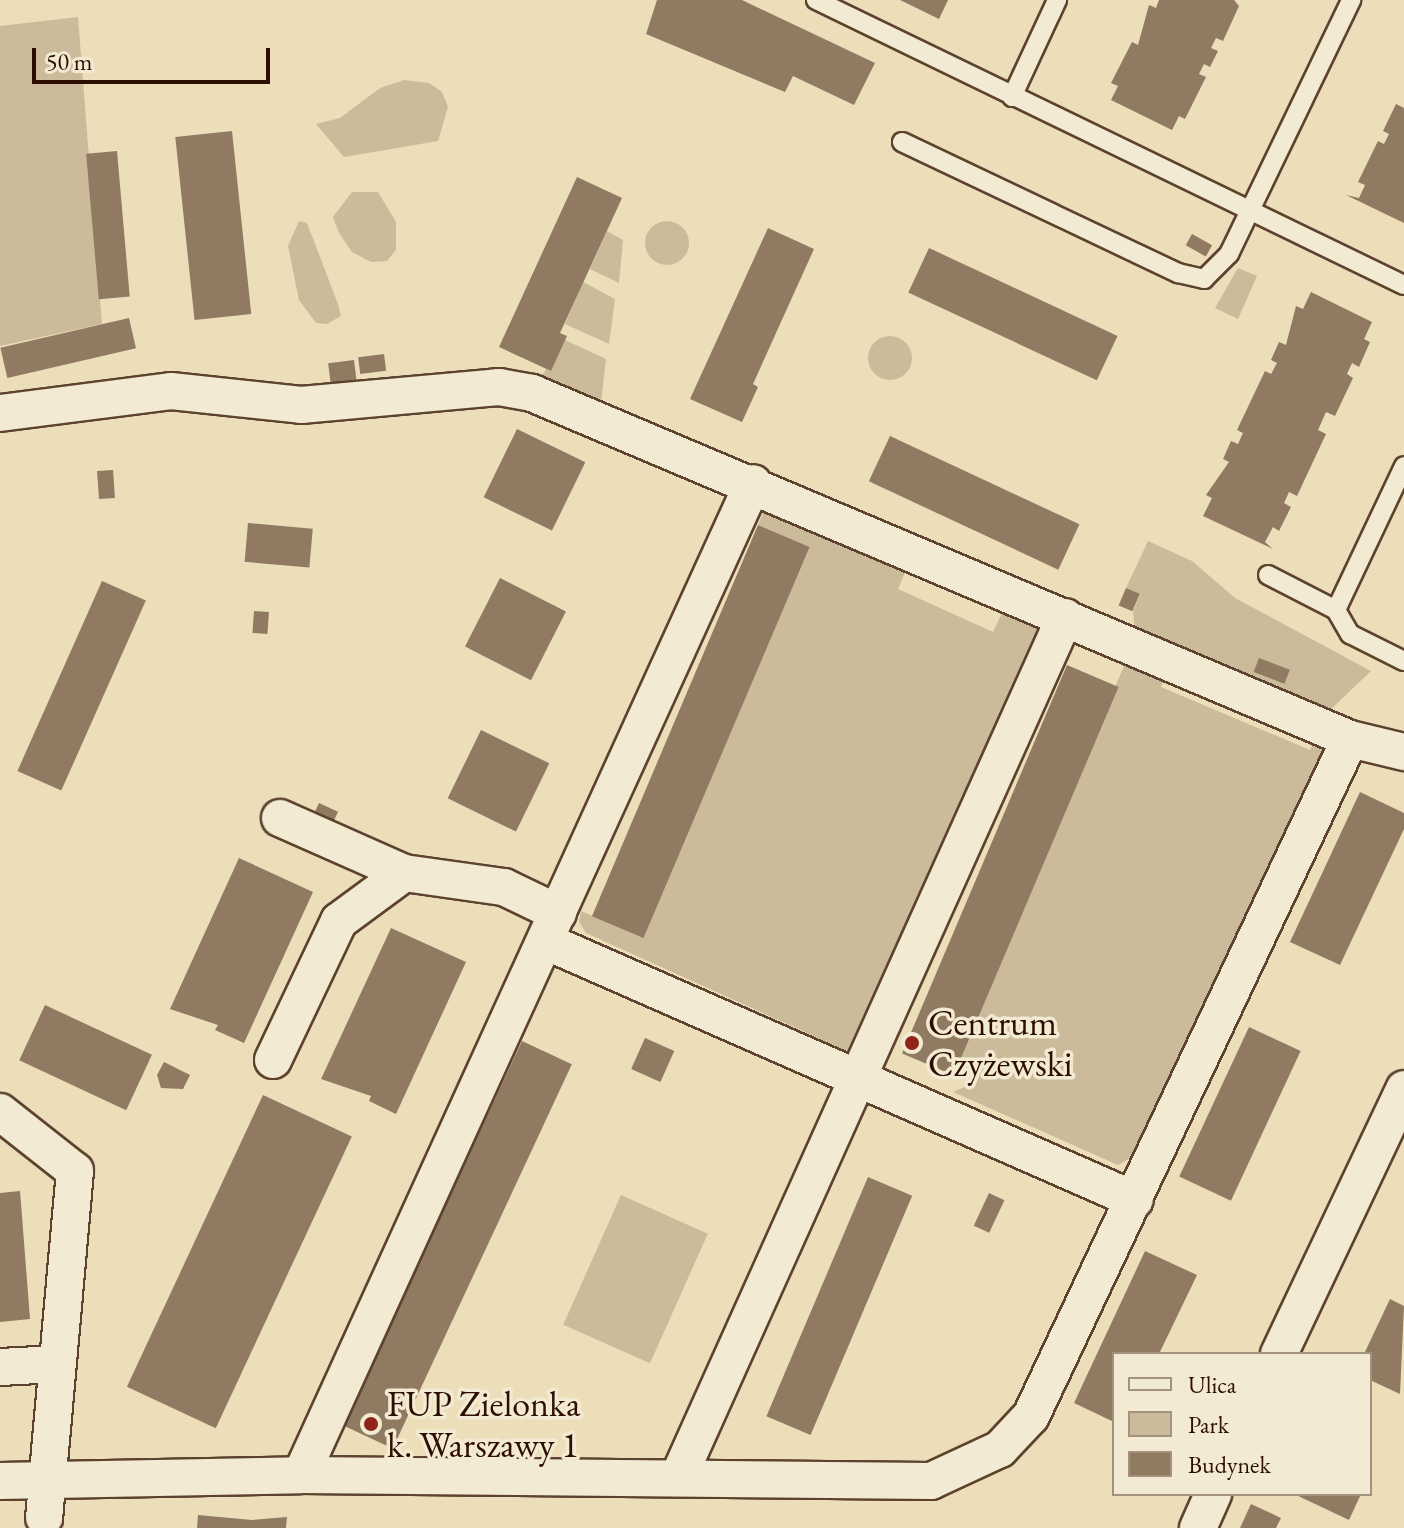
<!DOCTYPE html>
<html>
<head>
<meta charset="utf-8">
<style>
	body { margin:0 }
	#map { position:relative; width:1404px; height:1528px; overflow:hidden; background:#ebdeb9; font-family:"EB Garamond",serif }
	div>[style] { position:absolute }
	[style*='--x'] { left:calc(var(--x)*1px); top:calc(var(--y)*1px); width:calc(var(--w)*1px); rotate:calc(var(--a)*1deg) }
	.green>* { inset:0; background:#cbbb9a; transform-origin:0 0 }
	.round { border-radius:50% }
	.building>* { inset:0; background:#907a61; transform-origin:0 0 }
	.roads { filter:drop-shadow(2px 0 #5d422f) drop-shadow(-2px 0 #5d422f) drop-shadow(0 2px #5d422f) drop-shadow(0 -2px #5d422f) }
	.lane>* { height:18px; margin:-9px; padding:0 9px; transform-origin:9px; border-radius:9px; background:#f2ead2 }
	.street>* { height:36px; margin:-18px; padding:0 18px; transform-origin:18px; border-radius:18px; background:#f2ead2 }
	.dots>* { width:22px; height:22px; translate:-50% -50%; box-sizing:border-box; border:4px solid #f2ead2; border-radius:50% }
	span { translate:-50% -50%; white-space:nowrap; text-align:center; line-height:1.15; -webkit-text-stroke:7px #f2ead2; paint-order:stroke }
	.poi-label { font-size:36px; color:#2e0e01 }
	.left { translate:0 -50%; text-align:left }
	.legend { position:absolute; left:1112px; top:1352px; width:260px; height:144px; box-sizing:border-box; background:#f2ead2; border:2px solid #a4927e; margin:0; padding:10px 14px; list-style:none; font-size:24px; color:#2e0e01 }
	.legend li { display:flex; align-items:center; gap:16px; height:40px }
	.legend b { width:40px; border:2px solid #a4927e }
	.scale { position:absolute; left:32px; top:48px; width:238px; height:36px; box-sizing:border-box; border:4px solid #2e0e01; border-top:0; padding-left:10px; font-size:24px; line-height:28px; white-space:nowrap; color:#2e0e01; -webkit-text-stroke:6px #f2ead2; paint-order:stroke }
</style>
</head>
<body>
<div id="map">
	<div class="green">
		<i style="clip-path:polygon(78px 17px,102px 324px,0 346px,0 26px)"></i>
		<i style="clip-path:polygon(404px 80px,429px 83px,442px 92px,448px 107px,438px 141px,344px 157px,316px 124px,340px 118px,380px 88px)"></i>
		<i style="clip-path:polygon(352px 192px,378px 192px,396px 222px,396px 250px,387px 261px,371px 262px,352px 252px,339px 233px,333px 217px)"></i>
		<i style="clip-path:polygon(299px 221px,307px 223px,338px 304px,341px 316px,327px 324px,316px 323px,299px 300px,288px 246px)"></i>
		<i class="round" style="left:645px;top:221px;width:44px;height:44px"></i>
		<i style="clip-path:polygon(607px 231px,623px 240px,619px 283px,590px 269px)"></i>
		<i style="clip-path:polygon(1238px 268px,1257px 276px,1238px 319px,1215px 308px)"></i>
		<i style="clip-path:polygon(583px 282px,615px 299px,609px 344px,565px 324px)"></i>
		<i class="round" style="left:868px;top:336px;width:44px;height:44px"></i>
		<i style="clip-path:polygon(565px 340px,606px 359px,601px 403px,541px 377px)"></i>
		<i style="clip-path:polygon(769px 500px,909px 563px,898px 589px,993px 632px,1006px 605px,1050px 625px,858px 1056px,586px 933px,579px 922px,581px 911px,633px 933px,808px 548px,758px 525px)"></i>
		<i style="clip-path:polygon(1148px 541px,1192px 561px,1235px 598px,1371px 671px,1329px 711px,1136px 637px,1133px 612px,1140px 594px,1126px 588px)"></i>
		<i style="clip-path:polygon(1133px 646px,1170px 664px,1161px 687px,1310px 750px,1321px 727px,1340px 735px,1149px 1147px,1118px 1165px,953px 1092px,974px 1083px,982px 1065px,956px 1078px,944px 1073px)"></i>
		<i style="left:621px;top:1195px;width:95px;height:142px;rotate:24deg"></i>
	</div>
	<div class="building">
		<i style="clip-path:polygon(657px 0,742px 0,875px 63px,854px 105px,793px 76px,785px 92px,646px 34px)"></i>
		<i style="clip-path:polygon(900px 0,948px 0,939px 19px)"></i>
		<i style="clip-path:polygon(1159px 0,1234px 0,1239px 6px,1223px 41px,1216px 38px,1211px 48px,1218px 51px,1210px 67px,1204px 64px,1199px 74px,1206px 77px,1185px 119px,1179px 116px,1172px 130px,1111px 100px,1118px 86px,1111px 83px,1132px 42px,1138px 45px,1149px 5px,1156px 8px)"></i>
		<i style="clip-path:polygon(1396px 104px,1404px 108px,1404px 223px,1346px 195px,1359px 198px,1365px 185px,1358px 182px,1378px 141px,1384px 144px,1389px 134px,1383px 131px)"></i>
		<i style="left:232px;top:131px;width:184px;height:57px;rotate:84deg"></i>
		<i style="left:117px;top:151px;width:146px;height:31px;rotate:85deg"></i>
		<i style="clip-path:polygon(577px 177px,622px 198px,560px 333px,567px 336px,551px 371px,499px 347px)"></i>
		<i style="clip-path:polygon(768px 228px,814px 249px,753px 384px,758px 387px,742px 422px,690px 399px)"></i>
		<i style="left:1192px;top:234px;width:23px;height:13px;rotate:29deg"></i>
		<i style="left:929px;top:248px;width:208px;height:49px;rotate:25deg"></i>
		<i style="clip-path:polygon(1311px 292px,1372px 322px,1364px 339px,1370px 342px,1359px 367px,1352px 363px,1347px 374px,1353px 378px,1335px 416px,1326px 412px,1318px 430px,1326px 434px,1297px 496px,1289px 492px,1284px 503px,1291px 507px,1279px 531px,1273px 527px,1265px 542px,1273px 549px,1203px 516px,1212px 498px,1206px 495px,1229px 462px,1223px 459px,1231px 441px,1238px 444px,1243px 433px,1237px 430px,1265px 371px,1271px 374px,1277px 363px,1271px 360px,1279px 342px,1286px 345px,1296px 306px,1303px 309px)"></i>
		<i style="left:129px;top:318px;width:31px;height:132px;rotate:77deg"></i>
		<i style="left:384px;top:354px;width:17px;height:26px;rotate:83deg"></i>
		<i style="left:354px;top:360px;width:26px;height:26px;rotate:83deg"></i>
		<i style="left:517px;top:429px;width:76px;height:76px;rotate:26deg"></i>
		<i style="left:890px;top:436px;width:209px;height:50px;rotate:25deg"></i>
		<i style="left:113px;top:470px;width:28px;height:16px;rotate:86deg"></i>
		<i style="left:248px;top:523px;width:65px;height:39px;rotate:5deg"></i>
		<i style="left:758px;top:525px;width:56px;height:425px;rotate:23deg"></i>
		<i style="left:500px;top:578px;width:74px;height:77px;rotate:27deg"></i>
		<i style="left:102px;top:581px;width:48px;height:208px;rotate:24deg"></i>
		<i style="left:1126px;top:588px;width:15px;height:19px;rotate:23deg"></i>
		<i style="left:254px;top:611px;width:15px;height:22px;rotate:4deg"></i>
		<i style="left:1259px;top:658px;width:33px;height:15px;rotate:21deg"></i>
		<i style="left:1067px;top:665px;width:56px;height:422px;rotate:23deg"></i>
		<i style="left:481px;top:730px;width:76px;height:76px;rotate:26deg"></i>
		<i style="clip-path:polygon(1360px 792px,1404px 813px,1404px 829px,1340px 965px,1290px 942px)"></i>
		<i style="left:319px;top:803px;width:21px;height:13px;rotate:25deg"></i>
		<i style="clip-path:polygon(239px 858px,313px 892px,244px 1043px,215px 1030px,218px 1025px,170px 1009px)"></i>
		<i style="clip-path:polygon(391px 928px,466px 962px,396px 1114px,369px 1101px,371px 1096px,321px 1079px)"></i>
		<i style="left:45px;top:1005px;width:118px;height:61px;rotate:25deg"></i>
		<i style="left:1249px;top:1027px;width:57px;height:165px;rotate:25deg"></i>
		<i style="left:645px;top:1038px;width:32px;height:34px;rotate:24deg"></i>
		<i style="left:522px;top:1041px;width:55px;height:424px;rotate:25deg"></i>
		<i style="clip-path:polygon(164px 1062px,190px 1075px,183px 1089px,161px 1088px,157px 1075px)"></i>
		<i style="left:263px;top:1095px;width:98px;height:322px;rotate:25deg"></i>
		<i style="left:868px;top:1177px;width:48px;height:260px;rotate:23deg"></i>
		<i style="clip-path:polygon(20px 1191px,30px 1319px,0 1322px,0 1193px)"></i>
		<i style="left:989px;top:1193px;width:17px;height:36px;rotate:25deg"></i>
		<i style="clip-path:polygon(1145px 1251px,1197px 1275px,1159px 1354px,1114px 1354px,1114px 1422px,1074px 1403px)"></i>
		<i style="clip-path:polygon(1390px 1299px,1404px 1306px,1400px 1394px,1370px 1380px,1370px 1354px,1364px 1354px)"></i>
		<i style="clip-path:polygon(1294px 1494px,1361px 1494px,1349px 1520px)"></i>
		<i style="clip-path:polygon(1251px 1504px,1281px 1518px,1276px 1528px,1240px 1528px)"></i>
		<i style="clip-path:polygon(198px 1515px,252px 1520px,287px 1517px,286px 1528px,197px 1528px)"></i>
	</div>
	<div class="roads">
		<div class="lane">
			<i style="--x:816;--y:0;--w:653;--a:25.86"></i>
			<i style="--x:1012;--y:97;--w:107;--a:-65.1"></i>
			<i style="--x:902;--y:142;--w:306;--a:25.4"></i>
			<i style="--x:1178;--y:273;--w:27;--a:13"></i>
			<i style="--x:1204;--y:279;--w:35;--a:-45"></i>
			<i style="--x:1229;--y:254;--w:282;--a:-64.3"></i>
			<i style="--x:1268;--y:575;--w:76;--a:27.2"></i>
			<i style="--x:1336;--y:610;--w:28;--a:60"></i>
			<i style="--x:1350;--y:634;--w:60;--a:26.6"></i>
			<i style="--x:1336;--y:610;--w:159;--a:-64.7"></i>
		</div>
		<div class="street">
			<i style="--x:0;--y:413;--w:172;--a:-7.3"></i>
			<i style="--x:171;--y:391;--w:131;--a:6.1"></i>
			<i style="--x:301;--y:405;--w:199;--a:-5.2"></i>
			<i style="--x:499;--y:387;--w:34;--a:10"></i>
			<i style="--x:532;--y:393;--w:888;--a:22.93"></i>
			<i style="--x:1350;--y:739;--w:56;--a:13.5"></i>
			<i style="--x:280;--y:818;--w:136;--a:23.9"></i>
			<i style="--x:545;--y:941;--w:644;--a:23.7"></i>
			<i style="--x:273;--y:1060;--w:154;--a:-64.6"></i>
			<i style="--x:339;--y:921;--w:81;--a:-36.4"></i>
			<i style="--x:404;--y:873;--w:101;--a:8"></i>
			<i style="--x:504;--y:887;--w:60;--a:25.7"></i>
			<i style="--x:0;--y:1112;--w:95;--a:38.2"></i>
			<i style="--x:75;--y:1171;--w:348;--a:95.1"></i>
			<i style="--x:1279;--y:1354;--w:293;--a:-64.7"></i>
			<i style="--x:0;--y:1367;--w:57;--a:-3"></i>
			<i style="--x:301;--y:1475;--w:1090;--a:-65.5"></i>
			<i style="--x:678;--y:1478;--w:944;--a:-65.8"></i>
			<i style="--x:0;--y:1481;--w:301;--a:-1.1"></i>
			<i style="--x:301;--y:1475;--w:630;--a:0.55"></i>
			<i style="--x:931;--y:1481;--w:76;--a:-24.9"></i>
			<i style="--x:1000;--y:1449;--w:45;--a:-46.8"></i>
			<i style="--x:1031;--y:1416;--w:748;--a:-64.77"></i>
			<i style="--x:1198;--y:1528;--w:37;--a:-66"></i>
		</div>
	</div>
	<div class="dots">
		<i style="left:912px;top:1043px;background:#8f2418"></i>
		<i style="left:371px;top:1424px;background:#8f2418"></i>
	</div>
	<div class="poi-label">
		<span class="left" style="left:928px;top:1043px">Centrum<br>Czyżewski</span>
		<span class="left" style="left:387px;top:1424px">FUP Zielonka<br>k. Warszawy 1</span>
	</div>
	<ul class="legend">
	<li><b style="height:10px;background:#f2ead2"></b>Ulica</li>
	<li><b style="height:22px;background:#cbbb9a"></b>Park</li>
	<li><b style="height:22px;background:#907a61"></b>Budynek</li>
	</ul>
	<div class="scale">50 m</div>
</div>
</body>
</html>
